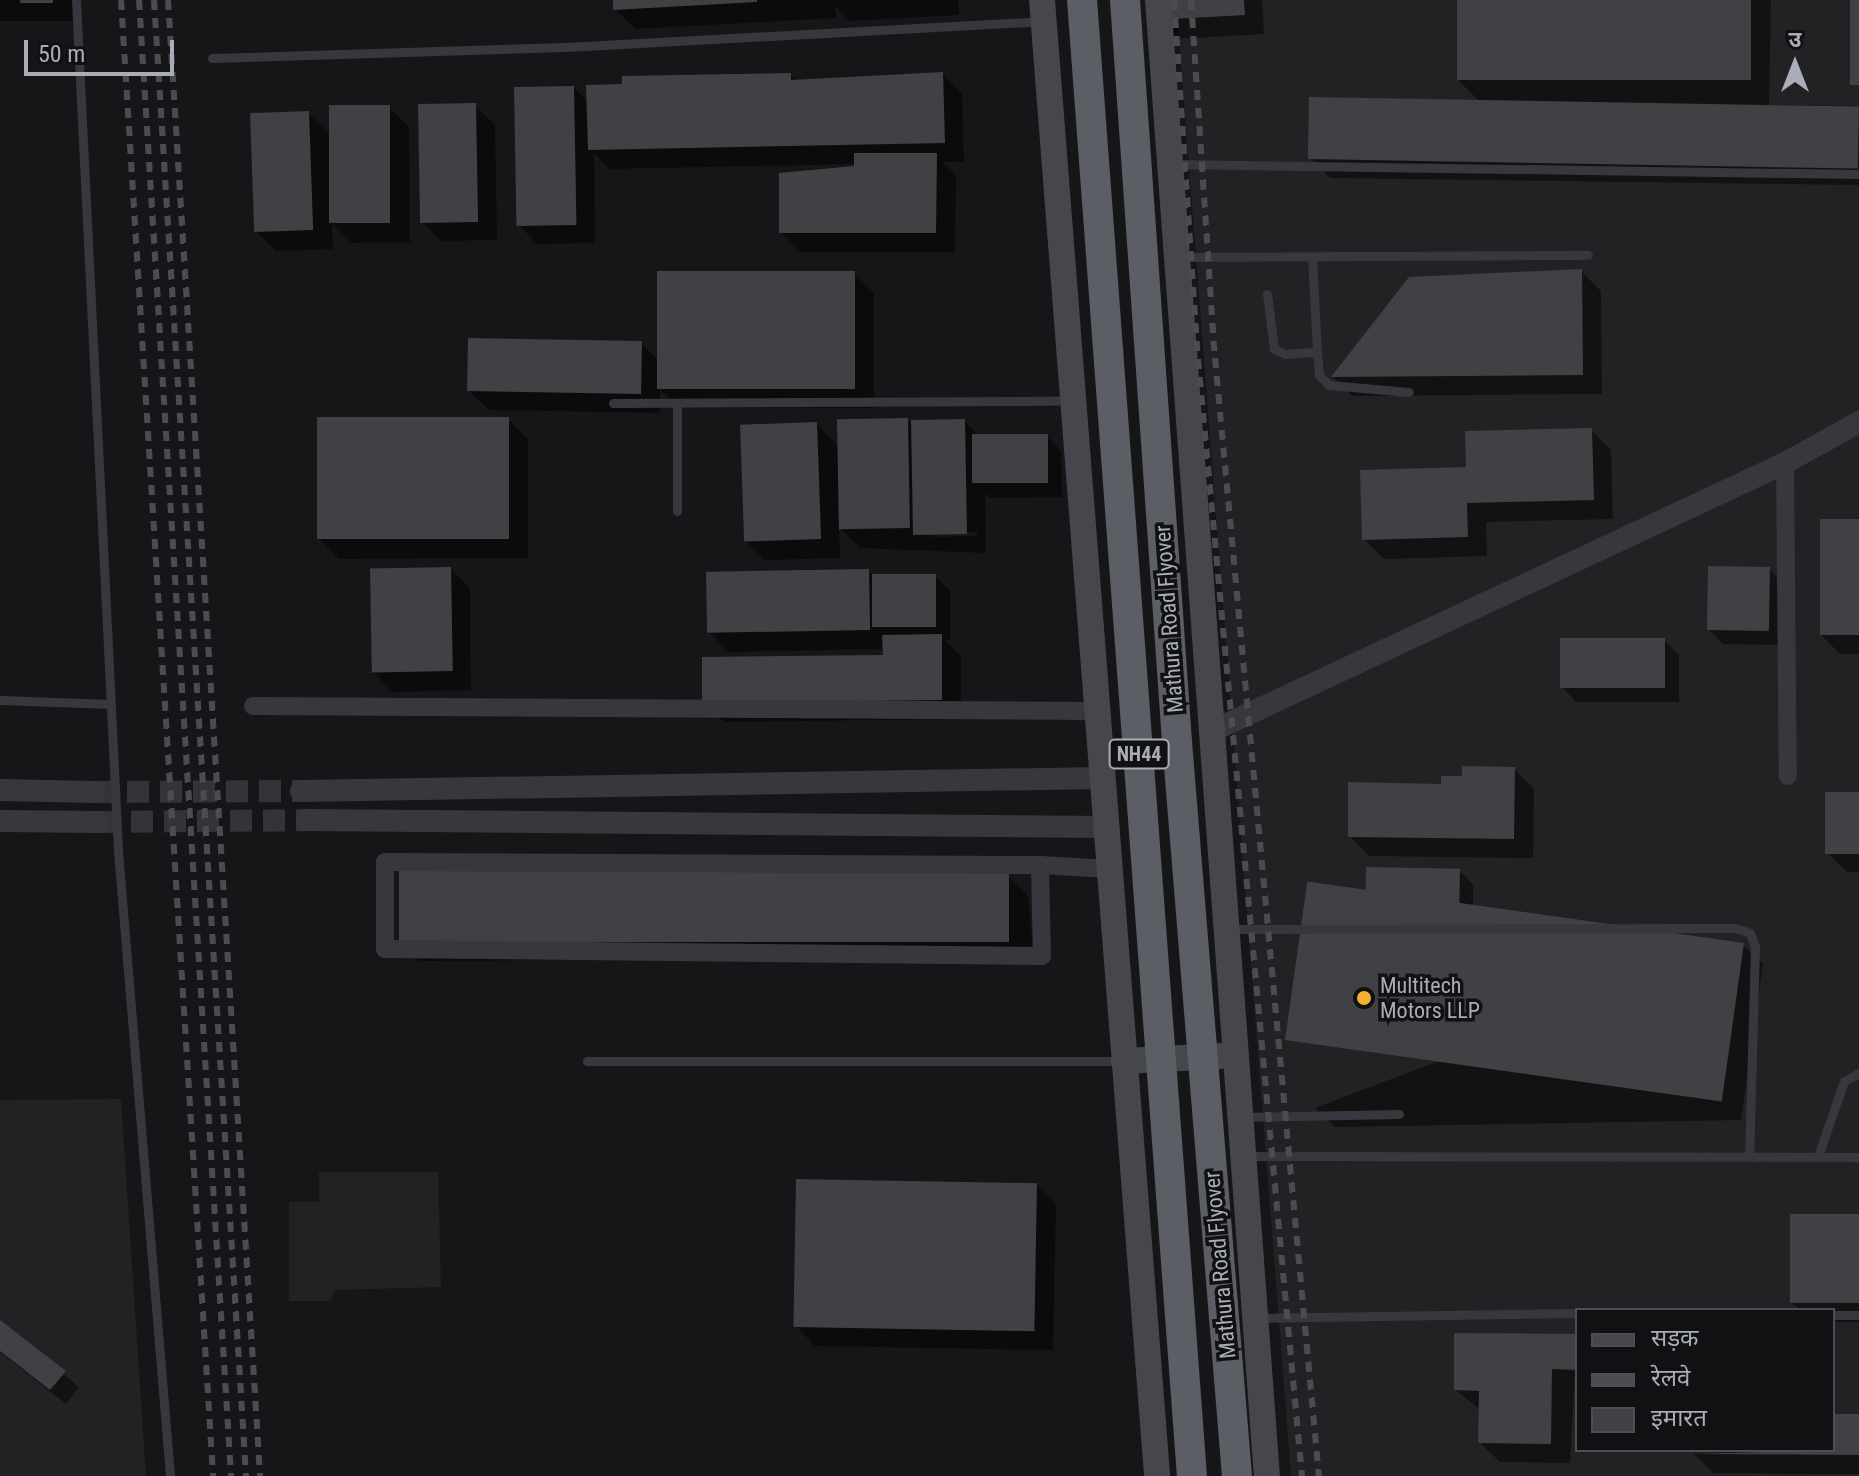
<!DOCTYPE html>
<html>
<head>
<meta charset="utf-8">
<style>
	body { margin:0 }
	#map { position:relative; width:1859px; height:1476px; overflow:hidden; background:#161618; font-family:"Roboto Condensed","Noto Sans Devanagari",sans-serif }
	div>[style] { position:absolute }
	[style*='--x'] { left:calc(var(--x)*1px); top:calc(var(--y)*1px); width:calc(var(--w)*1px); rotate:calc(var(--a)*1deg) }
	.built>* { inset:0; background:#222225 }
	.shadow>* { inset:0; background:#0007; transform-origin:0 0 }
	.building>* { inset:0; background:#404145; transform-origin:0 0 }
	.tertiary-tunnel>* { height:22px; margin-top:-11px; transform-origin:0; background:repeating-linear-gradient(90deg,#333438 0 22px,transparent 0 33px) }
	.service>* { height:9px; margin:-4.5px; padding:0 4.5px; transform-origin:4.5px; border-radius:4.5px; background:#37383d }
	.minor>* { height:18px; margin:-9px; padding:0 9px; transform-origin:9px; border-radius:9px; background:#37383d }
	.tertiary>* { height:22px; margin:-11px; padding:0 11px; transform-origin:11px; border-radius:11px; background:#37383d }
	.secondary>* { height:26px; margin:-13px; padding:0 13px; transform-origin:13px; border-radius:13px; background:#45474d }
	.trunk>* { height:30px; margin:-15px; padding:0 15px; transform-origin:15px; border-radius:15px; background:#5b5e65 }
	.rail>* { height:6px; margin-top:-3px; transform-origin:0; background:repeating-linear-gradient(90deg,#4a4c52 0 10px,transparent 0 18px) }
	.dots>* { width:22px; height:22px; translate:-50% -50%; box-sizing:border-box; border:4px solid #111113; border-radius:50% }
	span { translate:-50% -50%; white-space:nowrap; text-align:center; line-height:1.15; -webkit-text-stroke:7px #111113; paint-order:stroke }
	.shield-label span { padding:2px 6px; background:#111113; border:2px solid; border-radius:6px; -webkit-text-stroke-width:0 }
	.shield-label { font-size:20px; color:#a8adb8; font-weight:700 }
	.street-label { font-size:22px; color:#a8adb8 }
	.poi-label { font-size:22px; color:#a8adb8 }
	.left { translate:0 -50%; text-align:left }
	.legend { position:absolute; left:1575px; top:1308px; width:260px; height:144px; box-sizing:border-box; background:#111113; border:2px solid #4d4f55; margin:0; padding:10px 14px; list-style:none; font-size:24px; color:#a8adb8 }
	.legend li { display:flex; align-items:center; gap:16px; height:40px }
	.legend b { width:40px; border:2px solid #4d4f55 }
	.north { position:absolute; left:1755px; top:24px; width:80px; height:80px; -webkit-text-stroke:6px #111113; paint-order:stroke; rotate:0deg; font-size:22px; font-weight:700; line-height:32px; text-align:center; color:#a8adb8 }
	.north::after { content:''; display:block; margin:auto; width:28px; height:36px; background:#a8adb8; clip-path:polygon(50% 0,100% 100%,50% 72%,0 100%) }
	.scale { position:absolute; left:24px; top:40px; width:150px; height:36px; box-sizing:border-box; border:4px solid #a8adb8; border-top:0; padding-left:10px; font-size:24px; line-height:28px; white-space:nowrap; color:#a8adb8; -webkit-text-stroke:6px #111113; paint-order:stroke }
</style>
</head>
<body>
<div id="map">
	<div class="built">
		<i style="clip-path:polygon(evenodd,1176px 0,1859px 0,1859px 1476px,1291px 1476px,1176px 0,1577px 1310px,1833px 1310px,1833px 1450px,1577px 1450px,1577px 1310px)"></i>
		<i style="clip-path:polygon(121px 1099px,146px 1476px,0 1476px,0 1100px)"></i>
		<i style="clip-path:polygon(319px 1172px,438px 1172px,441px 1287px,334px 1290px,331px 1301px,289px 1301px,289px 1202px,319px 1202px)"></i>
	</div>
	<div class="shadow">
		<i style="left:0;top:0;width:73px;height:21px"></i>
		<i style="clip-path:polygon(615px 0,958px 0,959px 15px,850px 21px,835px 6px,836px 18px,635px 29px,615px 9px)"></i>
		<i style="clip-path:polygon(1154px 0,1262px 0,1264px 34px,1175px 39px,1155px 19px)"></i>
		<i style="clip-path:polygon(1459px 0,1771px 0,1769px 105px,1859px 106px,1859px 185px,1330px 178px,1310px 158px,1479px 101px,1457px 79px)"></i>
		<i style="clip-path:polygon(943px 74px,962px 94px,964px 162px,943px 162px,956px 175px,955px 252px,801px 252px,781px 232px,856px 164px,609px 169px,594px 153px,595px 243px,537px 244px,518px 224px,574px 88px,589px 103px,790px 75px,798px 82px)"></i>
		<i style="clip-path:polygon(475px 106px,495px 125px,497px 240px,441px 241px,422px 221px)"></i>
		<i style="clip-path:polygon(389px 107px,409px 127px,410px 242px,352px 243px,332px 223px,333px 249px,276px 251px,256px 231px,308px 113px,331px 136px)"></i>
		<i style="clip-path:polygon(1581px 271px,1601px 291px,1602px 394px,1352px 396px,1333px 377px)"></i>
		<i style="clip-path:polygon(854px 273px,874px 293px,874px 408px,680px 408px,660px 389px,660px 413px,489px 410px,469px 391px,641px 343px,660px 362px)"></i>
		<i style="clip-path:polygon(508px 419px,528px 439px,528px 558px,339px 559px,320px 539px)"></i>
		<i style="clip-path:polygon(evenodd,907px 420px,913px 426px,964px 421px,980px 437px,1047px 436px,1061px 451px,1062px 497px,990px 498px,985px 493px,986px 553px,860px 548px,839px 527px,840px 558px,765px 560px,745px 540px,817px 424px,839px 447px,907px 420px,977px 532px,977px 536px,932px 537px,932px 533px,977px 532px)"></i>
		<i style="clip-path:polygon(1591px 430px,1611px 450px,1613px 519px,1486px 522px,1487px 556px,1384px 559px,1364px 539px,1468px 469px)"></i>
		<i style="clip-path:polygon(1859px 521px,1859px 654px,1840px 654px,1820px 634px)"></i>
		<i style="clip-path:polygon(450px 569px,470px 588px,471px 690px,393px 692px,373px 672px)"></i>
		<i style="clip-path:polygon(1769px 569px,1784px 584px,1783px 645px,1723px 644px,1709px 629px)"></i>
		<i style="clip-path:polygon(869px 571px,874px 576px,935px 576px,950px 591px,950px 640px,945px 640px,961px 656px,961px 719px,724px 722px,704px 702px,885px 657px,885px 649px,729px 652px,709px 632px)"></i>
		<i style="clip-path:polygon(1664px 640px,1679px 655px,1679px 702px,1576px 702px,1562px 687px)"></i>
		<i style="clip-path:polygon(1514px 769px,1534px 789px,1533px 858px,1369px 856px,1350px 836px,1464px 778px)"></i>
		<i style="clip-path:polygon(1859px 794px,1859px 872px,1847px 872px,1827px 853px)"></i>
		<i style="clip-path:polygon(1459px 870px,1473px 885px,1473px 939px,1382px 938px,1367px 923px)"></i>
		<i style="clip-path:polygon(1008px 876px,1028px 896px,1034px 957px,420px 961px,400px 941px)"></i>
		<i style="clip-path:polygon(1743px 945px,1763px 964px,1741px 1120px,1335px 1127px,1315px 1108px)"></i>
		<i style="clip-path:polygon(1036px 1185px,1056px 1205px,1053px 1350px,815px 1346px,796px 1326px)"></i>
		<i style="clip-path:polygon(1859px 1216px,1859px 1322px,1833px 1322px,1833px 1310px,1800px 1310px,1792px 1303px)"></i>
		<i style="clip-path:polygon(0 1323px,79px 1387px,66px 1404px,0 1352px)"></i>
		<i style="clip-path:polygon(1577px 1336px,1570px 1463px,1500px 1462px,1480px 1443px,1480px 1410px,1456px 1390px)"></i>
		<i style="clip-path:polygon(1833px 1416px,1859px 1416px,1859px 1474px,1713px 1473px,1693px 1453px,1833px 1450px)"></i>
	</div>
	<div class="building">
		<i style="left:20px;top:0;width:33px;height:3px"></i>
		<i style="clip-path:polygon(613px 0,757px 0,757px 2px,613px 10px)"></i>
		<i style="clip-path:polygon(1152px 0,1244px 0,1245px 15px,1153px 20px)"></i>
		<i style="left:1457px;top:0;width:294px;height:80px"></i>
		<i style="left:1850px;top:0;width:9px;height:85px"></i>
		<i style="clip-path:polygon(943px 72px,945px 143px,588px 150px,586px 85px,622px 84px,622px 76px,791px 73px,791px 80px)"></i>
		<i style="left:574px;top:86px;width:139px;height:60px;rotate:89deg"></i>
		<i style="left:1309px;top:97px;width:550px;height:62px;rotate:1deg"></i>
		<i style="left:476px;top:103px;width:119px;height:58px;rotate:89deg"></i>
		<i style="left:390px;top:105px;width:118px;height:61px;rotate:90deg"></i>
		<i style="left:309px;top:111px;width:119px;height:59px;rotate:88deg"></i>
		<i style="clip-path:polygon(854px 153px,937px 153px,936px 233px,779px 233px,779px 173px,854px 166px)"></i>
		<i style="clip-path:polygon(1582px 269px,1583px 375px,1331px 377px,1409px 277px)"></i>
		<i style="left:855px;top:271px;width:118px;height:198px;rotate:90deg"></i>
		<i style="left:468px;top:338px;width:174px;height:53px;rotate:1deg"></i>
		<i style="left:509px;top:417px;width:122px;height:192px;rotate:90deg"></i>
		<i style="left:908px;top:418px;width:110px;height:71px;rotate:89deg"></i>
		<i style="left:965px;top:419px;width:115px;height:54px;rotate:89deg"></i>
		<i style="left:817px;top:422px;width:117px;height:77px;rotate:88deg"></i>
		<i style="clip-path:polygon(1592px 428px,1594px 500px,1467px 503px,1468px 537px,1362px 540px,1360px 470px,1466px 467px,1465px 431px)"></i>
		<i style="left:1048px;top:434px;width:49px;height:76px;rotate:90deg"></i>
		<i style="left:1820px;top:519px;width:39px;height:116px"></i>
		<i style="left:1708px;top:566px;width:62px;height:64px;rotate:1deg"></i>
		<i style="left:451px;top:567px;width:104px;height:81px;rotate:89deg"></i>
		<i style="left:869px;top:569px;width:61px;height:163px;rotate:89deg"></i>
		<i style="left:872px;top:574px;width:64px;height:53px"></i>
		<i style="clip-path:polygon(942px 634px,942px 700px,702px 703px,702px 657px,883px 655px,882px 635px)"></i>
		<i style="left:1560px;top:638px;width:105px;height:50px"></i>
		<i style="clip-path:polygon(1462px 766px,1515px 767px,1514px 839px,1348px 837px,1348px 782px,1441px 784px,1441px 776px,1462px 776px)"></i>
		<i style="left:1825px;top:792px;width:34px;height:62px"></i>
		<i style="left:1366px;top:867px;width:94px;height:57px;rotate:1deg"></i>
		<i style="left:399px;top:871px;width:610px;height:71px"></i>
		<i style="left:1744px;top:943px;width:160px;height:441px;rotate:98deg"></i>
		<i style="left:796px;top:1179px;width:241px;height:148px;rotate:1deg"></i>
		<i style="left:1790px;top:1214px;width:69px;height:89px"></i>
		<i style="clip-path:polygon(0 1320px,66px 1371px,50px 1390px,0 1351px)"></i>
		<i style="clip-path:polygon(1454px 1333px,1577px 1334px,1577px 1370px,1552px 1369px,1551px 1444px,1478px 1443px,1479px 1391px,1454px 1390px)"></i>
		<i style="clip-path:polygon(1833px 1414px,1859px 1414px,1859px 1455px,1691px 1454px,1833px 1450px)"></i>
	</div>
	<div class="tertiary-tunnel">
		<i style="--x:94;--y:792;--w:207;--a:-0.3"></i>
		<i style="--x:98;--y:822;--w:209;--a:-0.5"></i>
	</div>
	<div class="service">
		<i style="--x:76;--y:0;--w:852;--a:87.17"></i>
		<i style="--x:118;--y:851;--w:627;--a:85.24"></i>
		<i style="--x:212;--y:58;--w:354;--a:-1.8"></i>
		<i style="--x:566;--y:47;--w:475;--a:-3.1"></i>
		<i style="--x:1174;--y:164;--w:685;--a:0.84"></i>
		<i style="--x:1181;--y:257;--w:407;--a:-0.3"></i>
		<i style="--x:1267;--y:294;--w:55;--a:82.7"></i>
		<i style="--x:1274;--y:349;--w:12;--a:24"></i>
		<i style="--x:1285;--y:354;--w:32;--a:-4"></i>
		<i style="--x:1317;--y:352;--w:94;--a:-93"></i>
		<i style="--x:1317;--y:352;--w:23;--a:85"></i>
		<i style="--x:1319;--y:375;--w:14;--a:45"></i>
		<i style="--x:1329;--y:385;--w:80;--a:5"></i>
		<i style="--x:613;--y:403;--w:457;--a:-0.3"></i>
		<i style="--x:677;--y:403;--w:108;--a:90"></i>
		<i style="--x:0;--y:700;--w:111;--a:2.1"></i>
		<i style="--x:1231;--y:929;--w:504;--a:-0.11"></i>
		<i style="--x:1735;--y:928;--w:16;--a:18"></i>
		<i style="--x:1750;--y:933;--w:15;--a:70"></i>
		<i style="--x:1755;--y:947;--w:209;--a:91.6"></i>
		<i style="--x:587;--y:1061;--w:534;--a:0"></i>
		<i style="--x:1242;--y:1117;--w:157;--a:-1.1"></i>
		<i style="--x:1246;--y:1156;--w:613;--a:0.09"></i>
		<i style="--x:1818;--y:1156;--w:79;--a:-70.9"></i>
		<i style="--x:1844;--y:1081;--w:17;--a:-28"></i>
		<i style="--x:1833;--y:1315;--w:26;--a:0"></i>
		<i style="--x:1257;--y:1318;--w:320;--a:-0.9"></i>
	</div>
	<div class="minor">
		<i style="--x:1785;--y:463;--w:313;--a:89.5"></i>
		<i style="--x:253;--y:706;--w:844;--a:0.34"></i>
		<i style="--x:1040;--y:865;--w:655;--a:-179.74"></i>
		<i style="--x:385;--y:862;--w:87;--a:90"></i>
		<i style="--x:385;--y:949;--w:657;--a:0.61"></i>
		<i style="--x:1042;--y:956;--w:91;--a:-91.3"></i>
		<i style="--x:1040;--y:865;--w:69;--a:3.3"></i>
	</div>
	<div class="tertiary">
		<i style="--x:1210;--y:732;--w:635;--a:-25.07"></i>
		<i style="--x:1785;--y:463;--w:85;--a:-29"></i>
		<i style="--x:0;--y:790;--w:94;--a:1.2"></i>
		<i style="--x:301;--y:791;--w:799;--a:-0.93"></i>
		<i style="--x:307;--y:820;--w:799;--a:0.5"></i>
		<i style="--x:0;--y:821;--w:98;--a:0.6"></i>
	</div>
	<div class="secondary">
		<i style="--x:1042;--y:0;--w:1480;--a:85.54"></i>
		<i style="--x:1158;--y:0;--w:1480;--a:85.78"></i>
		<i style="--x:1124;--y:1061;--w:96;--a:-3"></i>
	</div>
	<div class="trunk">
		<i style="--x:1082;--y:0;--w:1480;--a:85.74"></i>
		<i style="--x:1125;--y:0;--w:744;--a:85.99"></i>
		<i style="--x:1177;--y:742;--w:736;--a:85.33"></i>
	</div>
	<div class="rail">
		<i style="--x:121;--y:0;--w:1479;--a:86.43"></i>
		<i style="--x:139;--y:0;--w:1479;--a:86.43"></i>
		<i style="--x:154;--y:0;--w:1479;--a:86.43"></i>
		<i style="--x:168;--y:0;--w:1479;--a:86.43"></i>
		<i style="--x:1174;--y:0;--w:360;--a:86.2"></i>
		<i style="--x:1198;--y:359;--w:1122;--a:84.68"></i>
		<i style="--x:1191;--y:0;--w:359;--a:86.2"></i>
		<i style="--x:1215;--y:358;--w:1123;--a:84.69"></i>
	</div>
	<div class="dots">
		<i style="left:1364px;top:998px;background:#f2b134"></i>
	</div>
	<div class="shield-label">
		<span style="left:1139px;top:754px">NH44</span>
	</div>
	<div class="street-label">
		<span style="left:1169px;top:619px;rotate:-94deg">Mathura Road Flyover</span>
		<span style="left:1220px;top:1265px;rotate:-95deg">Mathura Road Flyover</span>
	</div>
	<div class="poi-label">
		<span class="left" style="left:1380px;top:998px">Multitech<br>Motors LLP</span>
	</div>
	<ul class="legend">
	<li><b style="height:10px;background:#45474d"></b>सड़क</li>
	<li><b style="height:10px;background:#4a4c52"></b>रेलवे</li>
	<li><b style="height:22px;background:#404145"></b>इमारत</li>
	</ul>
	<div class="north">उ</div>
	<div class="scale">50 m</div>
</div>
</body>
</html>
